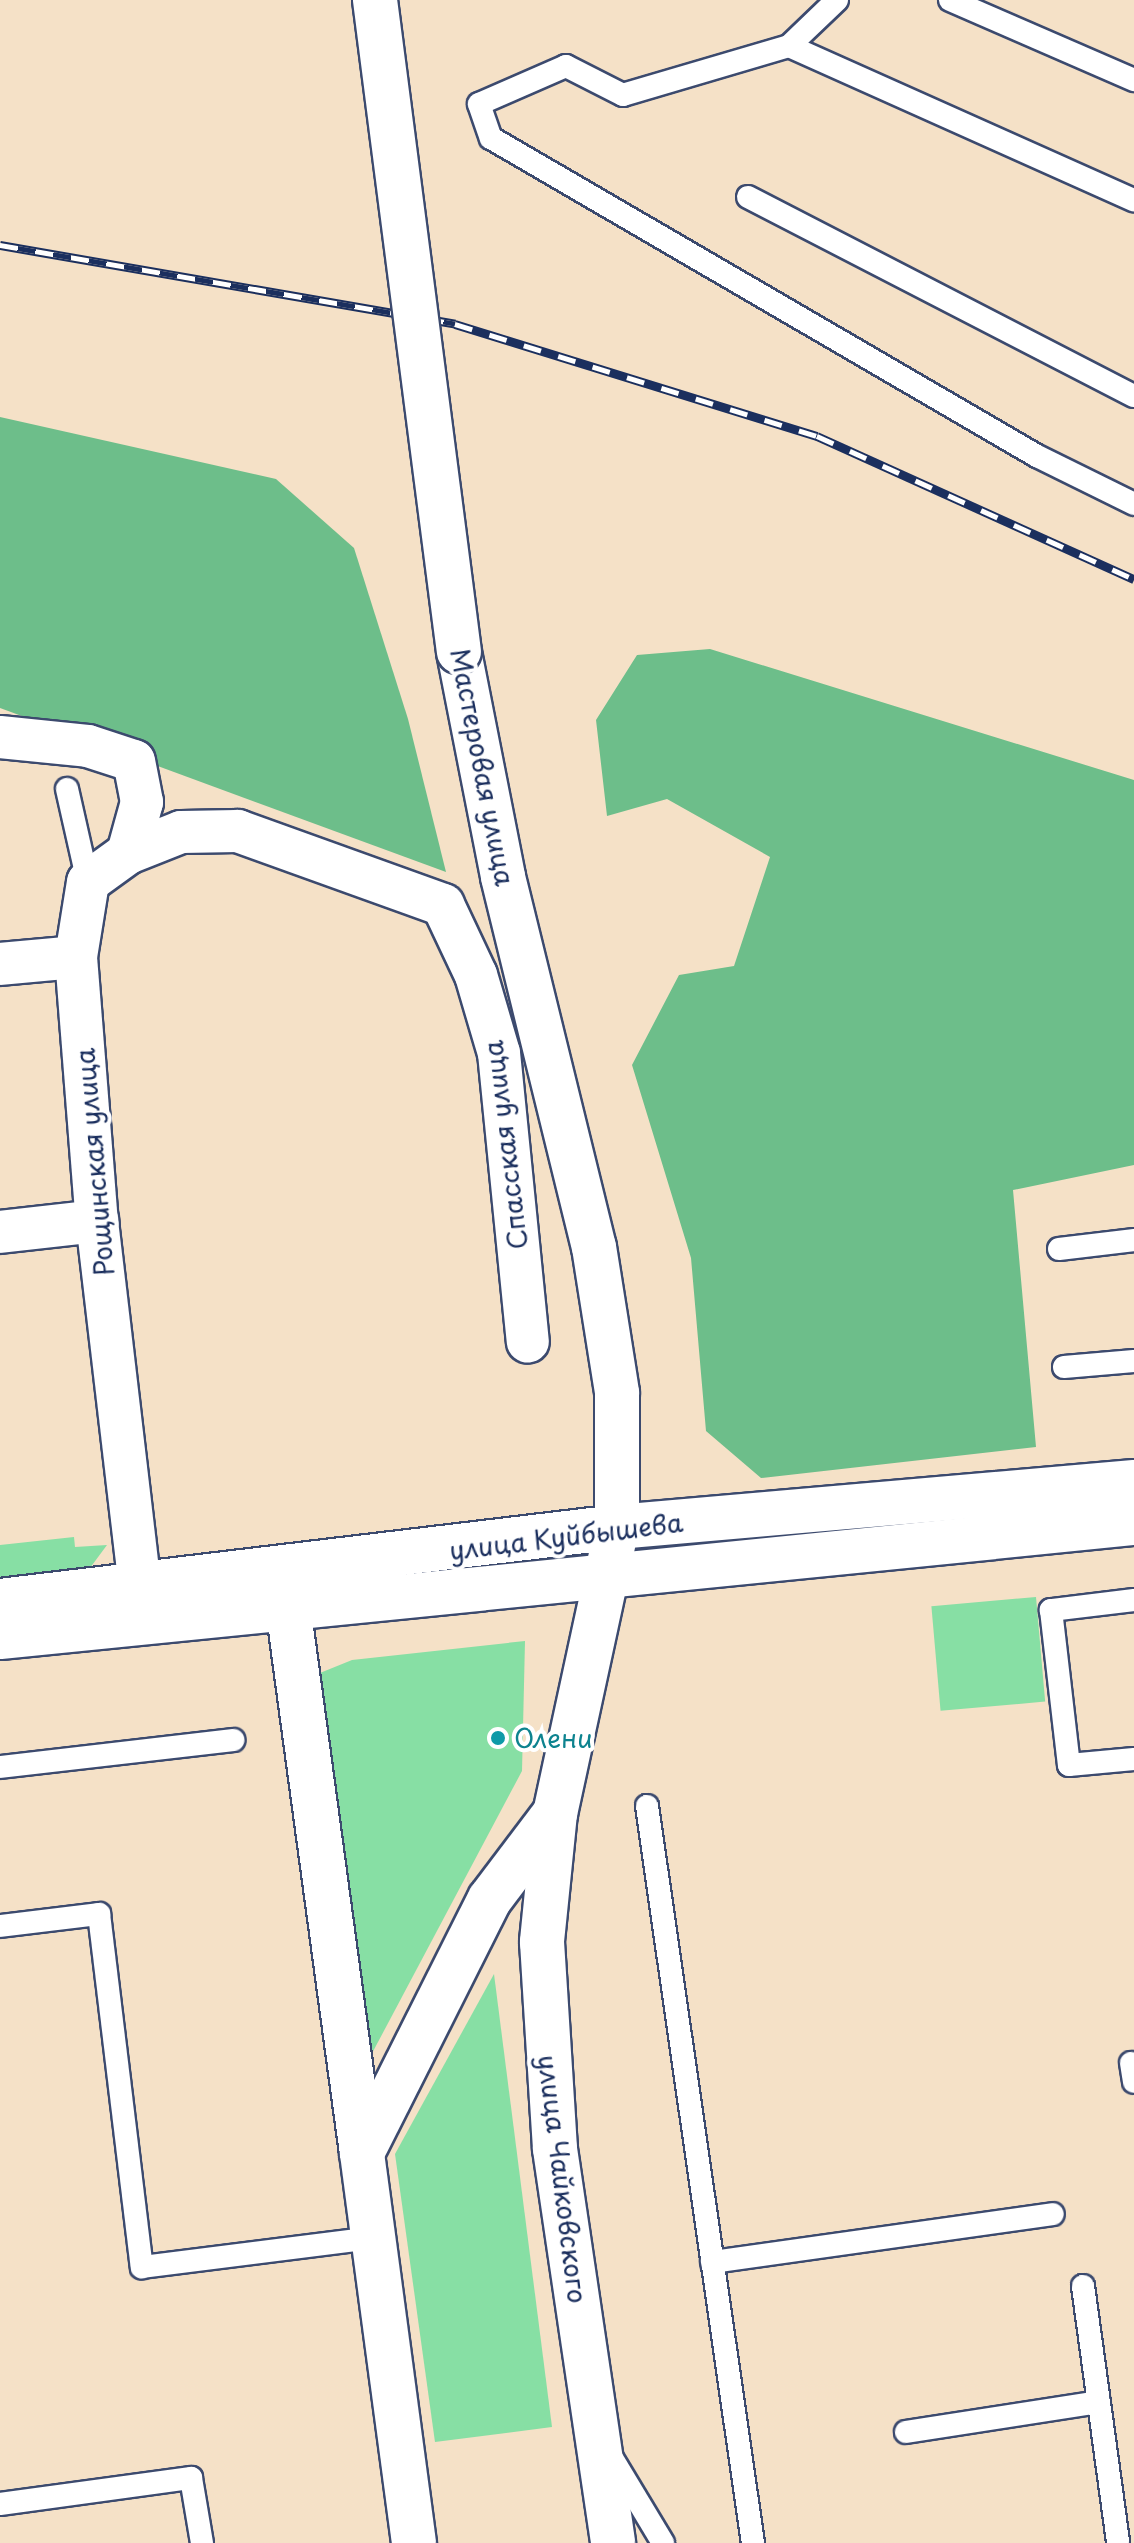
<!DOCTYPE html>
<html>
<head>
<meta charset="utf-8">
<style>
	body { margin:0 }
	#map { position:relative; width:1134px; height:2543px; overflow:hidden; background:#f5e1c7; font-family:"Playpen Sans",sans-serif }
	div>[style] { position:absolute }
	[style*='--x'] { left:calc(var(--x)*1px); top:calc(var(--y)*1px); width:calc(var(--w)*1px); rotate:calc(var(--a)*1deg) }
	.green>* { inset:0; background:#87dfa4; transform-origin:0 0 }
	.forest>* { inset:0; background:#6dbe8a }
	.roads { filter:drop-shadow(2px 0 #3c4a6e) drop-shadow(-2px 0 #3c4a6e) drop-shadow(0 2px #3c4a6e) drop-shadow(0 -2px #3c4a6e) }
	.service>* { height:22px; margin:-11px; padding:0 11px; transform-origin:11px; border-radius:11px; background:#fff }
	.minor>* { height:42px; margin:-21px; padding:0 21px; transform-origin:21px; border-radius:21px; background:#fff }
	.tertiary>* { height:44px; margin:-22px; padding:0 22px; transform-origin:22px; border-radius:22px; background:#fff }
	.secondary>* { height:44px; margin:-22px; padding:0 22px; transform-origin:22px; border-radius:22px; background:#fff }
	.rail>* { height:9px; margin-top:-4.5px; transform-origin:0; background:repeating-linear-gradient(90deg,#fff 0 18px,#1b2f5e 0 36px); box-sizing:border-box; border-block:2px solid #1b2f5e }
	.bridges { filter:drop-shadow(2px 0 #3c4a6e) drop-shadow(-2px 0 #3c4a6e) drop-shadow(0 2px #3c4a6e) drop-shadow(0 -2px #3c4a6e) }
	.secondary-bridge>* { height:44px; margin:-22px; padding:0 22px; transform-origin:22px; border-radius:22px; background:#fff }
	.dots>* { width:22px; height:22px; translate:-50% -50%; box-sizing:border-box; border:4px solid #fff; border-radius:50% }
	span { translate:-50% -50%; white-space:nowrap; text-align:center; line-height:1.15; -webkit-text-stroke:8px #fff; paint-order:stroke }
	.street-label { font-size:26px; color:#1b2f5e }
	.culture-label { font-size:26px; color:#0d838f }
	.left { translate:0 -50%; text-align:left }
</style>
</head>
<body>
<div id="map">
	<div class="green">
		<i style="clip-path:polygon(74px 1537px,75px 1547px,107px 1545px,87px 1572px,0 1581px,0 1545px)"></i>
		<i style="left:1036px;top:1597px;width:105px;height:105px;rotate:85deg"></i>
		<i style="clip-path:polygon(525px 1641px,522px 1771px,361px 2074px,315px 1675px,352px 1660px)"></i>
		<i style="clip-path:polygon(494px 1974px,552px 2427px,435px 2442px,395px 2154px)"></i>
	</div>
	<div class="forest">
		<i style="clip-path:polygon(0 417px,276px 479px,354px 548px,408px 719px,446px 872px,0 708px)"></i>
		<i style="clip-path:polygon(710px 649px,1134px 780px,1134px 1165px,1013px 1190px,1036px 1447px,761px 1478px,706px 1431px,691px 1258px,632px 1065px,679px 975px,734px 966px,770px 857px,667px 799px,607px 816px,596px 720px,637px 655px)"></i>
	</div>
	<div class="roads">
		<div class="service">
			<i style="--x:837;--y:0;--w:66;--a:136.2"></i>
			<i style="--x:789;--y:46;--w:173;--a:163.6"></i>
			<i style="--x:623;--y:95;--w:64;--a:-153"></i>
			<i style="--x:566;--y:66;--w:95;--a:156.4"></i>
			<i style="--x:479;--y:104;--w:36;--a:71"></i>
			<i style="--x:491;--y:138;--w:632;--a:30.22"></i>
			<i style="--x:1037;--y:456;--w:108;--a:26.3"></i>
			<i style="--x:950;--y:0;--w:201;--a:23.5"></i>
			<i style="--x:789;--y:46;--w:378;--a:24.1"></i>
			<i style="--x:748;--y:197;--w:434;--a:27.3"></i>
			<i style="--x:67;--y:789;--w:95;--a:77.3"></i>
			<i style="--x:1059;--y:1249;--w:76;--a:-6.8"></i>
			<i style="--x:1064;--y:1367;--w:70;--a:-4.9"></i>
			<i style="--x:1134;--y:1600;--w:84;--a:173.1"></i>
			<i style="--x:1051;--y:1610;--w:156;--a:83.4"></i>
			<i style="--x:1069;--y:1765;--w:65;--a:-5.3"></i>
			<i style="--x:0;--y:1767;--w:235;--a:-6.6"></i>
			<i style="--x:647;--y:1806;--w:745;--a:81.82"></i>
			<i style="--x:0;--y:1926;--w:100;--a:-6.9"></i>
			<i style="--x:99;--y:1914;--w:356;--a:83.1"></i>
			<i style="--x:142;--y:2267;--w:232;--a:-7.2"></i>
			<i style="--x:1131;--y:2063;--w:19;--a:81"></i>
			<i style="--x:712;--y:2262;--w:344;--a:-8"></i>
			<i style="--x:1083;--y:2286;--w:259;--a:82.2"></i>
			<i style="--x:906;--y:2432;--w:195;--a:-8.8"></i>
			<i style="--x:612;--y:2458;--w:99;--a:59"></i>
			<i style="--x:0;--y:2504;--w:193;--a:-7.8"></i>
			<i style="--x:191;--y:2478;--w:66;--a:80.4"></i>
		</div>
		<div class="minor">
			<i style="--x:0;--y:737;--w:88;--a:5.8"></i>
			<i style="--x:88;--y:746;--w:48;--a:18.1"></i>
			<i style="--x:134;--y:761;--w:42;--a:79"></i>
			<i style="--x:142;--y:802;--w:53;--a:105.4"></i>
			<i style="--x:128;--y:853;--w:49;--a:144.1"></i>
			<i style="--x:88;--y:882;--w:76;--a:99.1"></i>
			<i style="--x:76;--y:957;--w:265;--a:85.5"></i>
			<i style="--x:97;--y:1221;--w:368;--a:83.3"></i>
			<i style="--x:128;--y:853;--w:57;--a:-21.6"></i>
			<i style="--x:181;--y:832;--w:57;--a:-1"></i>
			<i style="--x:238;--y:831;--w:218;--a:19.8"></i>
			<i style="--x:443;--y:905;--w:77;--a:64.8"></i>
			<i style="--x:476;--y:975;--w:81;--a:73.6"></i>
			<i style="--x:499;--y:1053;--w:290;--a:84.3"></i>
			<i style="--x:0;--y:964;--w:76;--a:-5.3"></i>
			<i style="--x:0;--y:1232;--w:98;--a:-6.5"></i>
		</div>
		<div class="tertiary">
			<i style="--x:288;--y:1607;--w:551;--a:82.28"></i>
		</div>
		<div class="secondary">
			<i style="--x:459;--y:652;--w:229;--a:78.9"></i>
			<i style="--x:503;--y:877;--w:381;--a:76.2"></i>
			<i style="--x:594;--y:1247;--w:148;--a:81"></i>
			<i style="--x:617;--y:1393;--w:134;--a:90"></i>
			<i style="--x:617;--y:1527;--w:293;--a:102.2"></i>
			<i style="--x:555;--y:1813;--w:130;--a:95.8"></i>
			<i style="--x:542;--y:1942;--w:207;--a:86.4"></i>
			<i style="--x:555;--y:2149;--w:398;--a:81.6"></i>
			<i style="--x:0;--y:1601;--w:621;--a:-6.84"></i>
			<i style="--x:617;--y:1527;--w:519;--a:-4.97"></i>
			<i style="--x:0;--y:1637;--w:1140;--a:-5.74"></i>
			<i style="--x:414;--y:2543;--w:393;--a:-97.6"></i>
			<i style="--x:362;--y:2153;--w:284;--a:-63.3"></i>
			<i style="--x:490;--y:1899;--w:108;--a:-52.9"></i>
		</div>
	</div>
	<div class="rail">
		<i style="--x:0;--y:245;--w:462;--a:9.8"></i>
		<i style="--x:455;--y:324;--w:379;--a:17.2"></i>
		<i style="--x:817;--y:436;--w:348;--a:24.3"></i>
	</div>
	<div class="bridges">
		<div class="secondary-bridge">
			<i style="--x:375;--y:0;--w:657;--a:82.66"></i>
		</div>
	</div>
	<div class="dots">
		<i style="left:498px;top:1738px;background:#0f9aa8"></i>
	</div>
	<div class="street-label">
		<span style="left:483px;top:767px;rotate:79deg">Мастеровая улица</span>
		<span style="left:505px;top:1145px;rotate:-97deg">Спасская улица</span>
		<span style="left:94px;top:1162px;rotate:-95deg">Рощинская улица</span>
		<span style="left:566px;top:1536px;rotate:-7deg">улица Куйбышева</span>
		<span style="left:563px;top:2179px;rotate:83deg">улица Чайковского</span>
	</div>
	<div class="culture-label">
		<span class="left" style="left:514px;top:1738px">Олени</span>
	</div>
</div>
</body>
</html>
